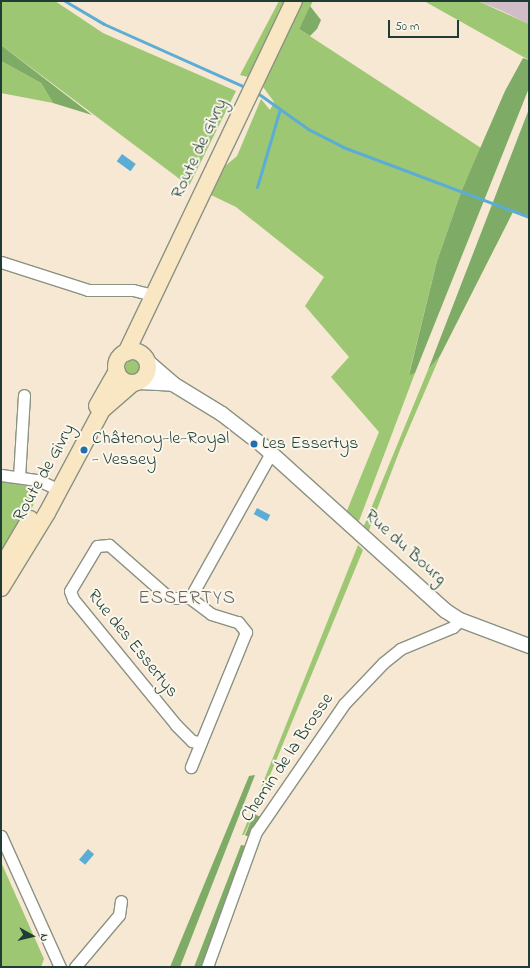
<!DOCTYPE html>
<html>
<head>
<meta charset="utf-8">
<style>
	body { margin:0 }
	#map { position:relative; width:530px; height:968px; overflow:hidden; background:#f6e8d2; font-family:"Indie Flower",sans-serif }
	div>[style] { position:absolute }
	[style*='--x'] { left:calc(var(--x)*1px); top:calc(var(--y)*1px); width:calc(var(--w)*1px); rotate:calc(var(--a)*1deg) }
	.industrial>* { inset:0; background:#d1bdc8 }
	.green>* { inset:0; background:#9ec774 }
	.round { border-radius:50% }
	.forest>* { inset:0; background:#7eac66; transform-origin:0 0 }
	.water>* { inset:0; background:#5cadd6; transform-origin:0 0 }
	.stream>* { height:3px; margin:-1.5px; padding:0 1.5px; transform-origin:1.5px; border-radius:1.5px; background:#5cadd6 }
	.roads { filter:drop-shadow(1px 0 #8a9283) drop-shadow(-1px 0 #8a9283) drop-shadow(0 1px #8a9283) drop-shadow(0 -1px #8a9283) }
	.minor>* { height:11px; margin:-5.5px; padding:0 5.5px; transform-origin:5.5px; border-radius:5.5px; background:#fff }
	.tertiary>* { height:14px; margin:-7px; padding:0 7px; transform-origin:7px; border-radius:7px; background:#fff }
	.secondary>* { height:16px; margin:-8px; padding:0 8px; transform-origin:8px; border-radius:8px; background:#f9e7c3 }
	.secondary>.ring { margin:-8px; padding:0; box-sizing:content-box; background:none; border:16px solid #f9e7c3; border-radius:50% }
	.dots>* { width:11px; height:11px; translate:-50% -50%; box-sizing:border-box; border:2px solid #fbf7ec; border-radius:50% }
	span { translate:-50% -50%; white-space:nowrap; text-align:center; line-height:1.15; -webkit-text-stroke:4px #fbf7ec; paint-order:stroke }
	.street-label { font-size:18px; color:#1f3d34 }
	.poi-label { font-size:18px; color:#1f3d34 }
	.left { translate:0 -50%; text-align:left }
	.neighbourhood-label { font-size:19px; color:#686465; letter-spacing:1px }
	.frame { position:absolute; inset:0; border:2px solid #1f3d34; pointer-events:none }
	.north { position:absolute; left:12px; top:916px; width:40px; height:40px; -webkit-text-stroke:3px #fbf7ec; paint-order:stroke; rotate:98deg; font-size:11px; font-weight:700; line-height:16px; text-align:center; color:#1f3d34 }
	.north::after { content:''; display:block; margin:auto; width:14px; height:18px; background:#1f3d34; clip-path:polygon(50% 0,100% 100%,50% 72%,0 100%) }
	.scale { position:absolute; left:388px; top:20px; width:71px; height:18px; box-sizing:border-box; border:2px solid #1f3d34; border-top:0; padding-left:5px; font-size:12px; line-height:14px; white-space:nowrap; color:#1f3d34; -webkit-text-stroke:3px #fbf7ec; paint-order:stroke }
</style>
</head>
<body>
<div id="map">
	<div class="industrial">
		<i style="clip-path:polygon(478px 1px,529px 1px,529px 24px,500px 10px)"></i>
	</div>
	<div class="green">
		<i style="clip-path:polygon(1px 1px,55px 1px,103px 33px,236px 91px,189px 186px,1px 45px)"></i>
		<i style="clip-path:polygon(279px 1px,287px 1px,248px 77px,240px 75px)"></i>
		<i style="clip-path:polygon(301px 1px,313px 1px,299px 29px,481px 148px,461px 192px,437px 261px,409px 374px,415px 373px,359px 521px,346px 513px,379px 432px,331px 377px,349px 357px,305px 306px,324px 277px,236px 207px,211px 195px,224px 167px,237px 156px,261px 99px,270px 110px,274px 102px,261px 84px)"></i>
		<i style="clip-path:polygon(424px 1px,478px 1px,529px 24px,529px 60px)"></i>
		<i style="clip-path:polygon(1px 61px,41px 83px,53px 103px,1px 93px)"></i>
		<i style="clip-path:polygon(440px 356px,401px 447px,368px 533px,363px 528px,428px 370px)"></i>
		<i class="round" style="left:125px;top:360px;width:16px;height:16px"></i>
		<i style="clip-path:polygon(1px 481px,27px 486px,34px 498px,33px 506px,1px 559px)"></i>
		<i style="clip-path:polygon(358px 545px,363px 550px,254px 814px,244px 835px,242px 835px)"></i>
		<i style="clip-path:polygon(1px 862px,44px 959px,41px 967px,1px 967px)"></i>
	</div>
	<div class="forest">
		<i style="clip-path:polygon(310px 6px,321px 20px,317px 29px,310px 36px,299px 29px)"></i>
		<i style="clip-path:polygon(1px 45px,92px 115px,53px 103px,41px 83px,1px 61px)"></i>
		<i style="clip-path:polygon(523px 58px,529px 60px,529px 88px,415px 373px,409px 375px,437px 261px,461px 192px,505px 91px)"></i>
		<i style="clip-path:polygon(529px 109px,529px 217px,513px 212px,440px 356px,428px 370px)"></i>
		<i style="clip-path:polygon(255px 775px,180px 967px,170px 967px,249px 776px)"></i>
		<i style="left:254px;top:814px;width:8px;height:23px;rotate:23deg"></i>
		<i style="clip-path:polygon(241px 845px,247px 846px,204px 967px,194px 967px)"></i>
	</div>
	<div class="water">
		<i style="left:122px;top:154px;width:17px;height:9px;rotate:36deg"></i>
		<i style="left:257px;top:508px;width:15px;height:7px;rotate:28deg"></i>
		<i style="left:88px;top:849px;width:8px;height:14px;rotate:40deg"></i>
	</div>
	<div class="stream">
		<i style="--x:65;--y:1;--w:45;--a:30.5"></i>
		<i style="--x:104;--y:24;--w:157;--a:24.1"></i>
		<i style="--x:256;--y:92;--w:64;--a:35.4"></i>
		<i style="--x:308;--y:129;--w:39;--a:27"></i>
		<i style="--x:343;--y:147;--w:199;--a:20.6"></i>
		<i style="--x:257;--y:187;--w:81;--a:-73.6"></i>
	</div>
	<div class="roads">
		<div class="minor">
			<i style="--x:1;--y:262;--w:91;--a:17.8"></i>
			<i style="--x:88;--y:290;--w:45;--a:0"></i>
			<i style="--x:133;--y:290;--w:21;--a:14"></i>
			<i style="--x:1;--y:475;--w:37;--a:8"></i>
			<i style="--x:38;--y:480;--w:23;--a:25"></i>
			<i style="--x:19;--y:477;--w:82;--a:-86.5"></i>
			<i style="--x:190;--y:598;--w:17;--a:180"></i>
			<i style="--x:173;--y:598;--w:8;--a:-157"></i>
			<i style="--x:166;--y:595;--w:76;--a:-138.7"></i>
			<i style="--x:109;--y:545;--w:12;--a:175"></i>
			<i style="--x:97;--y:546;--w:52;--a:121"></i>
			<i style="--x:70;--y:591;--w:9;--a:69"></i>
			<i style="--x:73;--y:599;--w:163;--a:50.7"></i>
			<i style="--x:176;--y:725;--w:23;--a:45"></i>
			<i style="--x:192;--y:741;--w:8;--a:7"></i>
			<i style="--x:190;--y:598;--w:26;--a:37"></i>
			<i style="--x:211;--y:614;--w:28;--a:17"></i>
			<i style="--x:238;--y:622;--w:13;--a:51"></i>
			<i style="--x:246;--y:632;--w:146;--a:112.2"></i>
			<i style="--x:190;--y:598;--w:166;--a:-60.8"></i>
			<i style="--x:1;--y:836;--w:144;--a:65.8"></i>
			<i style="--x:75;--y:967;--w:68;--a:-49.8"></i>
			<i style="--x:119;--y:915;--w:14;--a:-82"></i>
			<i style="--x:207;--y:967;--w:144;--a:-70.1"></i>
			<i style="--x:256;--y:832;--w:155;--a:-55.5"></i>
			<i style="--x:344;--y:704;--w:57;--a:-46.4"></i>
			<i style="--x:383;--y:663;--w:22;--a:-39"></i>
			<i style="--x:400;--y:649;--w:57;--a:-22.5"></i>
			<i style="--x:453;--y:627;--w:10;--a:-45"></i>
		</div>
		<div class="tertiary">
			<i style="--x:148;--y:362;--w:33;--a:41"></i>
			<i style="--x:173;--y:384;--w:57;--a:31.5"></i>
			<i style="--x:222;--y:414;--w:51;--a:37.8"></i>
			<i style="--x:262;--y:445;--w:248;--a:42.1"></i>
			<i style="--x:446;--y:611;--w:17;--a:33"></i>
			<i style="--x:460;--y:620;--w:74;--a:20.6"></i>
			<i style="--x:139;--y:382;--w:34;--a:3"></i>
		</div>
		<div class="secondary">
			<i class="ring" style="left:116px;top:351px;width:16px;height:16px"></i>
			<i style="--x:126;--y:353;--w:390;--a:-64.5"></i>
			<i style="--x:97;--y:406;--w:40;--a:-60.3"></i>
			<i style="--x:1;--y:568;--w:57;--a:-59.4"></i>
			<i style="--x:1;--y:588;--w:88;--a:-58.5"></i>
			<i style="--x:47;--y:513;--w:117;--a:-61.9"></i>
			<i style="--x:102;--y:410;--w:40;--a:-41"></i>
		</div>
	</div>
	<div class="dots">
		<i style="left:254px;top:444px;background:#1f6fb2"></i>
		<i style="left:84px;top:450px;background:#1f6fb2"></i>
	</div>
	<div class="street-label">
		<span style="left:200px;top:149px;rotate:-65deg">Route de Givry</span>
		<span style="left:45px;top:473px;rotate:-61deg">Route de Givry</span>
		<span style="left:405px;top:548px;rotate:42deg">Rue du Bourg</span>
		<span style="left:132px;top:644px;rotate:51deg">Rue des Essertys</span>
		<span style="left:288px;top:758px;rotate:-56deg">Chemin de la Brosse</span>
	</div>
	<div class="poi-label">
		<span class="left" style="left:92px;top:450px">Châtenoy-le-Royal<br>- Vessey</span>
		<span class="left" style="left:262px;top:444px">Les Essertys</span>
	</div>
	<div class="neighbourhood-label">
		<span style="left:187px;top:599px">ESSERTYS</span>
	</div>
	<div class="frame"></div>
	<div class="north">N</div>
	<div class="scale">50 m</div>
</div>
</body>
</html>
